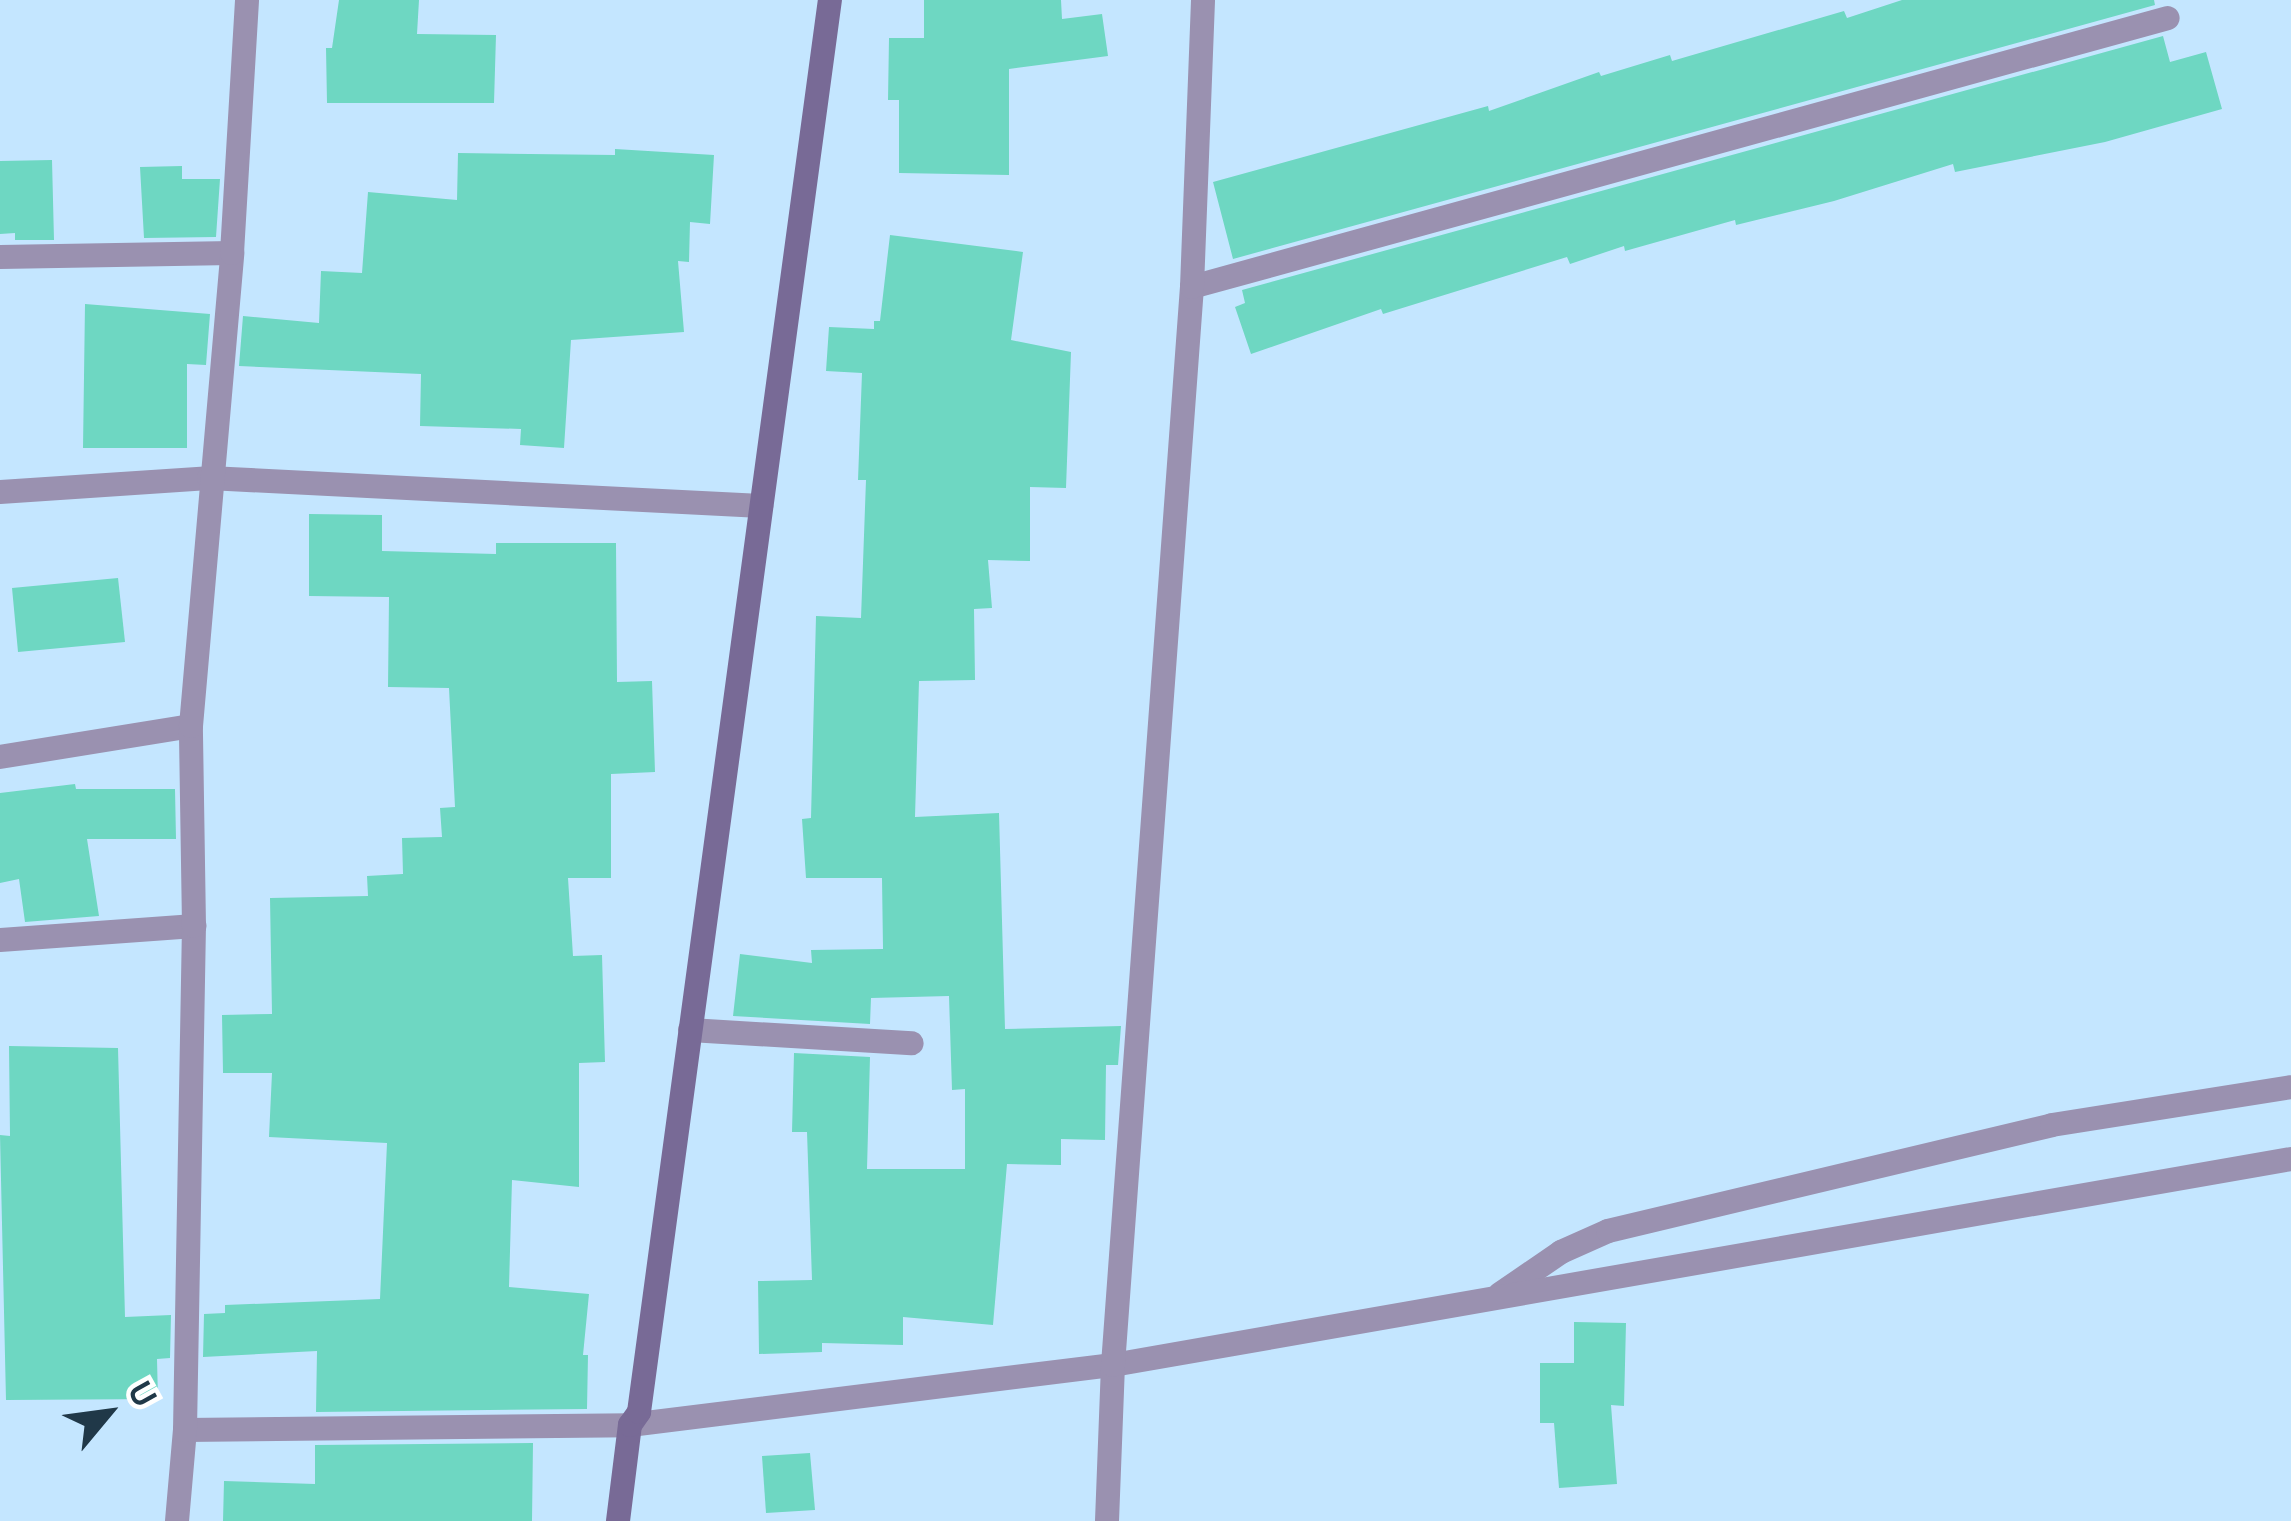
<!DOCTYPE html>
<html>
<head>
<meta charset="utf-8">
<style>
	body { margin:0 }
	#map { position:relative; width:2291px; height:1521px; overflow:hidden; background:#c4e6ff; font-family:Overpass,sans-serif }
	div>[style] { position:absolute }
	.building>* { inset:0; background:#6ed7c2 }
	.lane>* { height:24px; margin:-12px; padding:0 12px; transform-origin:12px; border-radius:12px; background:#9a91b0 }
	.street>* { height:24px; margin:-12px; padding:0 12px; transform-origin:12px; border-radius:12px; background:#9a91b0 }
	.secondary>* { height:24px; margin:-12px; padding:0 12px; transform-origin:12px; border-radius:12px; background:#786a96 }
	span { translate:-50% -50%; white-space:nowrap; text-align:center; line-height:1.15; -webkit-text-stroke:12px #fff; paint-order:stroke }
	.north { position:absolute; left:48px; top:1353px; width:120px; height:120px; -webkit-text-stroke:9px #fff; paint-order:stroke; rotate:61deg; font-size:33px; font-weight:700; line-height:48px; text-align:center; color:#203848 }
	.north::after { content:''; display:block; margin:auto; width:42px; height:54px; background:#203848; clip-path:polygon(50% 0,100% 100%,50% 72%,0 100%) }
</style>
</head>
<body>
<div id="map">
	<div class="building">
		<div style="clip-path:polygon(339px 0,419px 0,417px 34px,496px 35px,494px 103px,327px 103px,326px 48px,332px 48px)"></div>
		<div style="clip-path:polygon(924px 0,1061px 0,1062px 19px,1102px 14px,1108px 56px,1009px 69px,1009px 175px,899px 173px,899px 100px,888px 100px,889px 38px,924px 38px)"></div>
		<div style="clip-path:polygon(1902px 0,2154px 0,2155px 5px,1233px 259px,1213px 182px,1488px 106px,1489px 111px,1599px 72px,1601px 76px,1670px 55px,1672px 61px,1844px 11px,1847px 18px)"></div>
		<div style="clip-path:polygon(2163px 36px,2170px 62px,2206px 52px,2222px 109px,2105px 142px,1955px 172px,1953px 164px,1834px 201px,1736px 225px,1735px 220px,1625px 251px,1624px 246px,1570px 264px,1567px 257px,1383px 314px,1381px 309px,1251px 354px,1235px 307px,1245px 303px,1242px 290px)"></div>
		<div style="clip-path:polygon(615px 149px,714px 155px,710px 224px,690px 222px,689px 262px,678px 261px,684px 332px,571px 340px,564px 448px,520px 445px,521px 429px,420px 426px,421px 374px,239px 366px,243px 316px,319px 323px,321px 271px,362px 273px,368px 192px,457px 200px,458px 153px,615px 155px)"></div>
		<div style="clip-path:polygon(52px 160px,54px 240px,15px 240px,15px 233px,0 234px,0 161px)"></div>
		<div style="clip-path:polygon(182px 166px,182px 179px,220px 179px,216px 237px,144px 238px,140px 167px)"></div>
		<div style="clip-path:polygon(890px 235px,1023px 252px,1011px 340px,1071px 352px,1066px 488px,1030px 487px,1030px 561px,988px 560px,992px 608px,974px 609px,975px 680px,919px 681px,915px 817px,999px 813px,1005px 1029px,1121px 1026px,1118px 1065px,1106px 1065px,1105px 1140px,1061px 1139px,1061px 1165px,1007px 1164px,993px 1325px,903px 1317px,903px 1345px,822px 1343px,822px 1352px,759px 1354px,758px 1281px,812px 1280px,807px 1132px,792px 1132px,794px 1053px,870px 1057px,867px 1169px,965px 1169px,965px 1089px,952px 1090px,949px 996px,871px 998px,870px 1024px,733px 1016px,740px 954px,812px 963px,811px 950px,883px 949px,882px 878px,806px 878px,802px 819px,811px 818px,816px 616px,861px 618px,866px 480px,858px 480px,862px 373px,826px 371px,829px 327px,874px 329px,874px 321px,880px 321px)"></div>
		<div style="clip-path:polygon(85px 304px,210px 314px,206px 365px,187px 364px,187px 448px,83px 448px)"></div>
		<div style="clip-path:polygon(309px 514px,382px 515px,382px 551px,496px 554px,496px 543px,616px 543px,617px 682px,652px 681px,655px 772px,611px 774px,611px 878px,568px 878px,573px 956px,602px 955px,605px 1062px,579px 1063px,579px 1187px,512px 1180px,509px 1287px,589px 1294px,583px 1355px,588px 1355px,587px 1409px,316px 1412px,317px 1351px,203px 1357px,204px 1314px,225px 1313px,225px 1305px,380px 1299px,387px 1143px,269px 1137px,272px 1073px,223px 1073px,222px 1015px,272px 1014px,270px 898px,368px 896px,367px 876px,403px 874px,402px 838px,442px 837px,440px 808px,455px 807px,449px 688px,388px 687px,389px 597px,309px 596px)"></div>
		<div style="clip-path:polygon(118px 578px,125px 642px,18px 652px,12px 588px)"></div>
		<div style="clip-path:polygon(75px 784px,76px 789px,175px 789px,176px 839px,87px 839px,99px 916px,25px 922px,19px 879px,0 883px,0 793px)"></div>
		<div style="clip-path:polygon(9px 1046px,118px 1048px,125px 1317px,171px 1315px,170px 1358px,157px 1359px,158px 1399px,6px 1400px,0 1135px,10px 1136px)"></div>
		<div style="clip-path:polygon(1574px 1322px,1626px 1323px,1624px 1406px,1611px 1405px,1617px 1484px,1559px 1488px,1554px 1423px,1540px 1423px,1540px 1363px,1574px 1363px)"></div>
		<div style="clip-path:polygon(533px 1443px,532px 1521px,223px 1521px,224px 1481px,315px 1484px,315px 1445px)"></div>
		<div style="clip-path:polygon(810px 1453px,815px 1510px,766px 1513px,762px 1456px)"></div>
	</div>
	<div class="lane">
		<div style="left:690px;top:1030px;width:222px;rotate:3.4deg"></div>
	</div>
	<div class="street">
		<div style="left:0;top:257px;width:232px;rotate:-1deg"></div>
		<div style="left:1192px;top:287px;width:1012px;rotate:-15.41deg"></div>
		<div style="left:0;top:492px;width:209px;rotate:-3.8deg"></div>
		<div style="left:209px;top:478px;width:553px;rotate:2.9deg"></div>
		<div style="left:0;top:757px;width:193px;rotate:-9.2deg"></div>
		<div style="left:0;top:940px;width:195px;rotate:-4.1deg"></div>
		<div style="left:1500px;top:1294px;width:74px;rotate:-34.5deg"></div>
		<div style="left:1561px;top:1252px;width:51px;rotate:-24.1deg"></div>
		<div style="left:1608px;top:1231px;width:456px;rotate:-13.4deg"></div>
		<div style="left:2052px;top:1125px;width:242px;rotate:-9deg"></div>
		<div style="left:185px;top:1430px;width:445px;rotate:-0.6deg"></div>
		<div style="left:630px;top:1425px;width:487px;rotate:-7.1deg"></div>
		<div style="left:1113px;top:1365px;width:1196px;rotate:-9.92deg"></div>
		<div style="left:177px;top:1521px;width:91px;rotate:-85deg"></div>
		<div style="left:185px;top:1430px;width:504px;rotate:-88.98deg"></div>
		<div style="left:194px;top:926px;width:200px;rotate:-90.9deg"></div>
		<div style="left:191px;top:726px;width:475px;rotate:-85deg"></div>
		<div style="left:232px;top:253px;width:253px;rotate:-86.6deg"></div>
		<div style="left:1107px;top:1521px;width:156px;rotate:-87.8deg"></div>
		<div style="left:1113px;top:1365px;width:1081px;rotate:-85.81deg"></div>
		<div style="left:1192px;top:287px;width:287px;rotate:-87.8deg"></div>
	</div>
	<div class="secondary">
		<div style="left:618px;top:1521px;width:97px;rotate:-82.9deg"></div>
		<div style="left:630px;top:1425px;width:16px;rotate:-55deg"></div>
		<div style="left:639px;top:1412px;width:1425px;rotate:-82.3deg"></div>
	</div>
	<div class="north">U</div>
</div>
</body>
</html>
